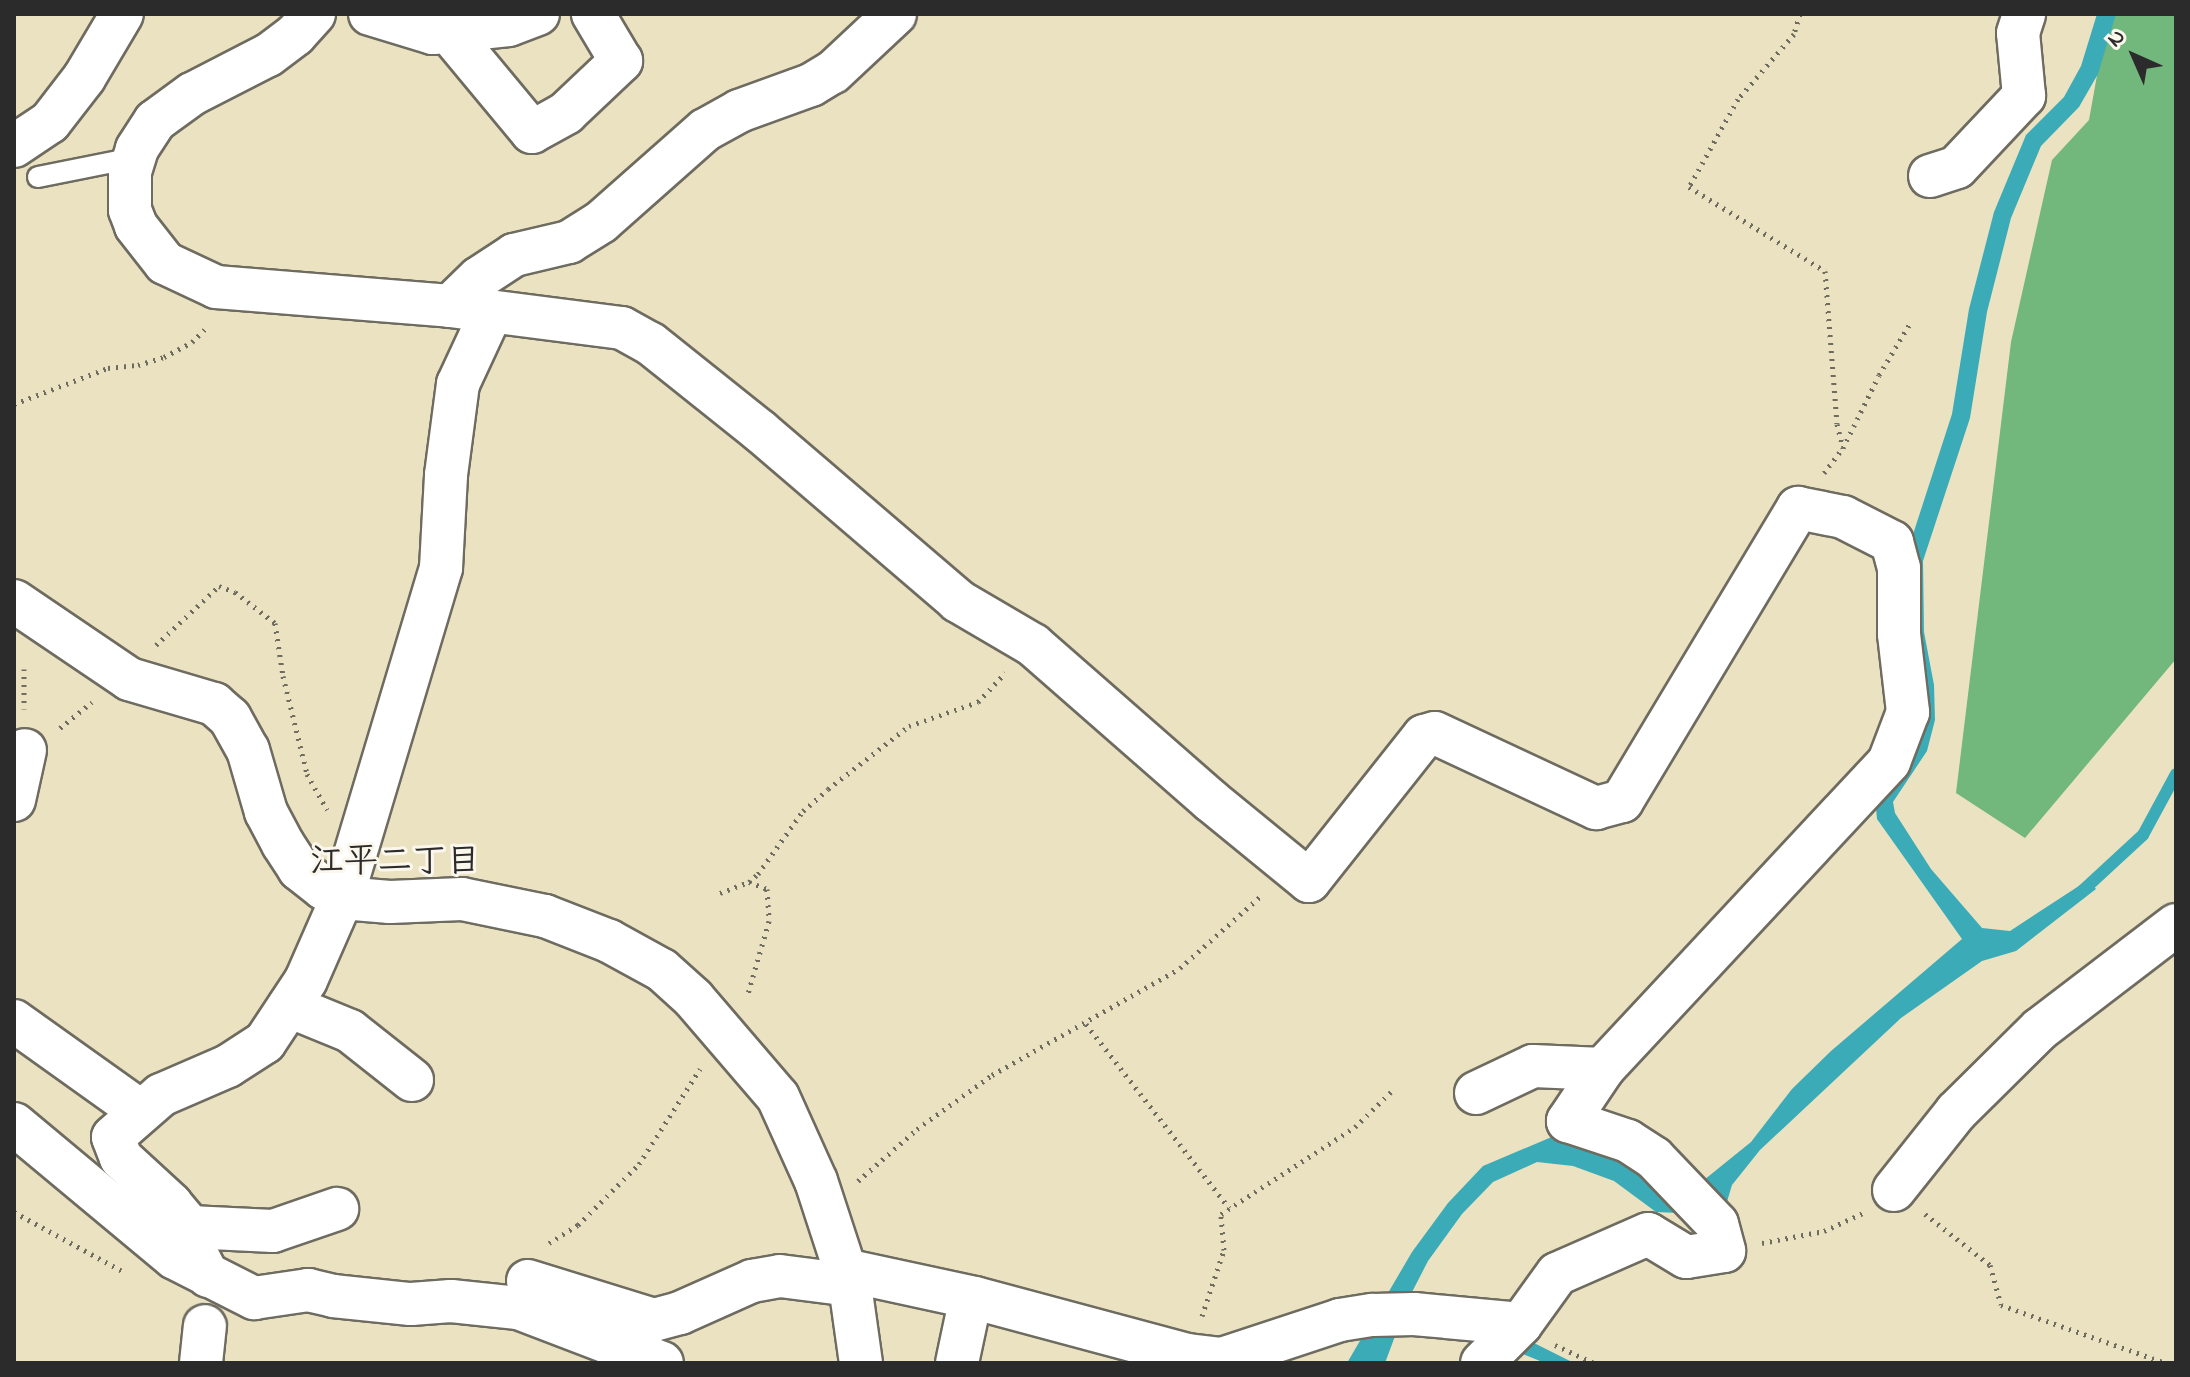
<!DOCTYPE html>
<html>
<head>
<meta charset="utf-8">
<style>
	body { margin:0 }
	#map { position:relative; width:2190px; height:1377px; overflow:hidden; background:#ebe2c2; font-family:"Indie Flower","Klee One",sans-serif }
	div>[style] { position:absolute }
	.forest>* { inset:0; background:#72b77c }
	.water>* { inset:0; background:#3bacb7 }
	.stream>* { height:12px; margin:-6px; padding:0 6px; transform-origin:6px; border-radius:6px; background:#3bacb7 }
	.path>* { height:5px; margin-top:-2.5px; transform-origin:0; background:repeating-linear-gradient(90deg,#6e6b60 0 2px,transparent 0 8px) }
	.roads { filter:drop-shadow(2px 0 #6e6b60) drop-shadow(-2px 0 #6e6b60) drop-shadow(0 2px #6e6b60) drop-shadow(0 -2px #6e6b60) }
	.service>* { height:20px; margin:-10px; padding:0 10px; transform-origin:10px; border-radius:10px; background:#fff }
	.minor>* { height:42px; margin:-21px; padding:0 21px; transform-origin:21px; border-radius:21px; background:#fff }
	span { translate:-50% -50%; white-space:nowrap; text-align:center; line-height:1.15; -webkit-text-stroke:6px #fbf7ec; paint-order:stroke }
	.neighbourhood-label { font-size:34px; color:#2b2b2b; font-weight:700 }
	.frame { position:absolute; inset:0; border:16px solid #2b2b2b; pointer-events:none }
	.north { position:absolute; left:2094px; top:16px; width:80px; height:80px; -webkit-text-stroke:6px #fbf7ec; paint-order:stroke; rotate:315deg; font-size:22px; font-weight:700; line-height:32px; text-align:center; color:#2b2b2b }
	.north::after { content:''; display:block; margin:auto; width:28px; height:36px; background:#2b2b2b; clip-path:polygon(50% 0,100% 100%,50% 72%,0 100%) }
</style>
</head>
<body>
<div id="map">
	<div class="forest">
		<div style="clip-path:polygon(2108px 14px,2176px 14px,2176px 659px,2025px 838px,1956px 793px,2011px 342px,2052px 160px,2089px 120px)"></div>
	</div>
	<div class="water">
		<div style="clip-path:polygon(2097px 14px,2116px 14px,2098px 74px,2079px 107px,2041px 146px,2011px 218px,1987px 312px,1970px 418px,1923px 561px,1924px 632px,1934px 685px,1935px 720px,1927px 751px,1893px 802px,1895px 813px,1931px 869px,1982px 928px,2010px 931px,2088px 880px,2096px 889px,2016px 951px,1982px 961px,1901px 1018px,1760px 1150px,1732px 1185px,1723px 1215px,1656px 1212px,1614px 1181px,1573px 1166px,1537px 1162px,1493px 1182px,1462px 1214px,1428px 1261px,1410px 1296px,1385px 1363px,1347px 1363px,1412px 1252px,1448px 1203px,1483px 1166px,1568px 1130px,1699px 1184px,1751px 1142px,1792px 1089px,1831px 1051px,1962px 939px,1877px 819px,1875px 798px,1910px 743px,1905px 559px,1952px 414px,1969px 309px,1994px 212px,2026px 135px,2064px 97px,2081px 66px)"></div>
		<div style="clip-path:polygon(1520px 1336px,1574px 1363px,1545px 1363px,1523px 1354px,1514px 1363px,1492px 1363px)"></div>
	</div>
	<div class="stream">
		<div style="left:2079px;top:894px;width:87px;rotate:-42.7deg"></div>
		<div style="left:2143px;top:835px;width:69px;rotate:-61.6deg"></div>
	</div>
	<div class="path">
		<div style="left:1800px;top:14px;width:21px;rotate:107deg"></div>
		<div style="left:1794px;top:34px;width:86px;rotate:130.7deg"></div>
		<div style="left:1738px;top:99px;width:101px;rotate:119.1deg"></div>
		<div style="left:1689px;top:187px;width:160px;rotate:31.7deg"></div>
		<div style="left:1825px;top:271px;width:153px;rotate:85.5deg"></div>
		<div style="left:1837px;top:424px;width:25px;rotate:76deg"></div>
		<div style="left:14px;top:404px;width:101px;rotate:-21deg"></div>
		<div style="left:108px;top:368px;width:30px;rotate:-6deg"></div>
		<div style="left:138px;top:365px;width:27px;rotate:-17deg"></div>
		<div style="left:164px;top:357px;width:32px;rotate:-28deg"></div>
		<div style="left:192px;top:342px;width:21px;rotate:-45deg"></div>
		<div style="left:1824px;top:473px;width:31px;rotate:-53deg"></div>
		<div style="left:1843px;top:448px;width:81px;rotate:-63.7deg"></div>
		<div style="left:1879px;top:375px;width:62px;rotate:-58.9deg"></div>
		<div style="left:156px;top:645px;width:86px;rotate:-43.1deg"></div>
		<div style="left:219px;top:586px;width:17px;rotate:21deg"></div>
		<div style="left:235px;top:592px;width:51px;rotate:37.8deg"></div>
		<div style="left:275px;top:623px;width:54px;rotate:81.4deg"></div>
		<div style="left:283px;top:676px;width:101px;rotate:76.2deg"></div>
		<div style="left:307px;top:774px;width:41px;rotate:60.9deg"></div>
		<div style="left:24px;top:669px;width:40px;rotate:90deg"></div>
		<div style="left:60px;top:728px;width:41px;rotate:-39.1deg"></div>
		<div style="left:749px;top:882px;width:12px;rotate:-42deg"></div>
		<div style="left:758px;top:874px;width:77px;rotate:-54.5deg"></div>
		<div style="left:803px;top:811px;width:33px;rotate:-41deg"></div>
		<div style="left:828px;top:789px;width:103px;rotate:-37.9deg"></div>
		<div style="left:909px;top:726px;width:73px;rotate:-19.2deg"></div>
		<div style="left:978px;top:702px;width:40px;rotate:-47deg"></div>
		<div style="left:720px;top:893px;width:31px;rotate:-21deg"></div>
		<div style="left:749px;top:882px;width:19px;rotate:21deg"></div>
		<div style="left:767px;top:889px;width:32px;rotate:86deg"></div>
		<div style="left:769px;top:921px;width:79px;rotate:106.1deg"></div>
		<div style="left:1086px;top:1024px;width:233px;rotate:52.1deg"></div>
		<div style="left:858px;top:1181px;width:79px;rotate:-41.4deg"></div>
		<div style="left:917px;top:1129px;width:92px;rotate:-35.8deg"></div>
		<div style="left:992px;top:1075px;width:216px;rotate:-29.6deg"></div>
		<div style="left:1180px;top:968px;width:110px;rotate:-41.7deg"></div>
		<div style="left:14px;top:1212px;width:123px;rotate:28.6deg"></div>
		<div style="left:1925px;top:1214px;width:83px;rotate:38.1deg"></div>
		<div style="left:1990px;top:1265px;width:41px;rotate:74.6deg"></div>
		<div style="left:2001px;top:1305px;width:175px;rotate:19.4deg"></div>
		<div style="left:549px;top:1243px;width:34px;rotate:-32deg"></div>
		<div style="left:578px;top:1225px;width:86px;rotate:-45deg"></div>
		<div style="left:639px;top:1164px;width:113px;rotate:-57.3deg"></div>
		<div style="left:1762px;top:1243px;width:63px;rotate:-11deg"></div>
		<div style="left:1824px;top:1231px;width:43px;rotate:-24.8deg"></div>
		<div style="left:1202px;top:1316px;width:70px;rotate:-71.6deg"></div>
		<div style="left:1224px;top:1250px;width:36px;rotate:-95deg"></div>
		<div style="left:1221px;top:1214px;width:160px;rotate:-33deg"></div>
		<div style="left:1355px;top:1127px;width:54px;rotate:-44.3deg"></div>
		<div style="left:1555px;top:1345px;width:43px;rotate:24.8deg"></div>
	</div>
	<div class="roads">
		<div class="service">
			<div style="left:38px;top:177px;width:97px;rotate:-11.3deg"></div>
		</div>
		<div class="minor">
			<div style="left:314px;top:14px;width:28px;rotate:132deg"></div>
			<div style="left:295px;top:35px;width:34px;rotate:143deg"></div>
			<div style="left:268px;top:55px;width:85px;rotate:152.8deg"></div>
			<div style="left:192px;top:94px;width:46px;rotate:143.9deg"></div>
			<div style="left:155px;top:121px;width:33px;rotate:123deg"></div>
			<div style="left:137px;top:149px;width:24px;rotate:107deg"></div>
			<div style="left:130px;top:172px;width:38px;rotate:90deg"></div>
			<div style="left:130px;top:210px;width:17px;rotate:69deg"></div>
			<div style="left:136px;top:226px;width:47px;rotate:51.9deg"></div>
			<div style="left:165px;top:263px;width:56px;rotate:25.2deg"></div>
			<div style="left:216px;top:287px;width:235px;rotate:4.6deg"></div>
			<div style="left:450px;top:306px;width:173px;rotate:7.3deg"></div>
			<div style="left:622px;top:328px;width:33px;rotate:29deg"></div>
			<div style="left:651px;top:344px;width:139px;rotate:38.6deg"></div>
			<div style="left:760px;top:431px;width:261px;rotate:40.6deg"></div>
			<div style="left:958px;top:601px;width:87px;rotate:30.4deg"></div>
			<div style="left:1033px;top:645px;width:235px;rotate:41.2deg"></div>
			<div style="left:1210px;top:800px;width:128px;rotate:39.3deg"></div>
			<div style="left:1309px;top:881px;width:185px;rotate:-51.6deg"></div>
			<div style="left:1424px;top:736px;width:11px;rotate:-15deg"></div>
			<div style="left:1435px;top:733px;width:178px;rotate:25deg"></div>
			<div style="left:1596px;top:808px;width:27px;rotate:-15deg"></div>
			<div style="left:1622px;top:801px;width:342px;rotate:-59deg"></div>
			<div style="left:1798px;top:508px;width:46px;rotate:11.3deg"></div>
			<div style="left:1843px;top:517px;width:55px;rotate:27deg"></div>
			<div style="left:1892px;top:542px;width:27px;rotate:75deg"></div>
			<div style="left:1899px;top:568px;width:66px;rotate:90deg"></div>
			<div style="left:1899px;top:634px;width:79px;rotate:83.4deg"></div>
			<div style="left:1908px;top:712px;width:53px;rotate:110.8deg"></div>
			<div style="left:1889px;top:762px;width:420px;rotate:133deg"></div>
			<div style="left:1603px;top:1069px;width:63px;rotate:123.9deg"></div>
			<div style="left:1568px;top:1121px;width:63px;rotate:18.4deg"></div>
			<div style="left:1628px;top:1141px;width:31px;rotate:33deg"></div>
			<div style="left:1654px;top:1158px;width:91px;rotate:46.3deg"></div>
			<div style="left:1717px;top:1224px;width:28px;rotate:75deg"></div>
			<div style="left:1724px;top:1251px;width:38px;rotate:171deg"></div>
			<div style="left:1686px;top:1257px;width:44px;rotate:-148.8deg"></div>
			<div style="left:1648px;top:1234px;width:99px;rotate:156.3deg"></div>
			<div style="left:1557px;top:1274px;width:62px;rotate:125.8deg"></div>
			<div style="left:1521px;top:1324px;width:55px;rotate:135deg"></div>
			<div style="left:370px;top:14px;width:66px;rotate:16.8deg"></div>
			<div style="left:433px;top:33px;width:76px;rotate:-6deg"></div>
			<div style="left:509px;top:25px;width:31px;rotate:-21deg"></div>
			<div style="left:449px;top:32px;width:130px;rotate:50.3deg"></div>
			<div style="left:532px;top:132px;width:39px;rotate:-29deg"></div>
			<div style="left:566px;top:113px;width:76px;rotate:-43.4deg"></div>
			<div style="left:621px;top:61px;width:55px;rotate:-120.8deg"></div>
			<div style="left:14px;top:146px;width:43px;rotate:-33.7deg"></div>
			<div style="left:50px;top:122px;width:56px;rotate:-52.3deg"></div>
			<div style="left:84px;top:78px;width:74px;rotate:-59.3deg"></div>
			<div style="left:1930px;top:176px;width:28px;rotate:-18deg"></div>
			<div style="left:1957px;top:167px;width:98px;rotate:-46.7deg"></div>
			<div style="left:2024px;top:96px;width:63px;rotate:-95.4deg"></div>
			<div style="left:2018px;top:33px;width:20px;rotate:-72deg"></div>
			<div style="left:450px;top:306px;width:40px;rotate:-44deg"></div>
			<div style="left:479px;top:278px;width:42px;rotate:-33.3deg"></div>
			<div style="left:514px;top:255px;width:57px;rotate:-13.3deg"></div>
			<div style="left:569px;top:242px;width:38px;rotate:-32deg"></div>
			<div style="left:601px;top:222px;width:139px;rotate:-41.5deg"></div>
			<div style="left:705px;top:130px;width:39px;rotate:-29deg"></div>
			<div style="left:739px;top:111px;width:77px;rotate:-19.9deg"></div>
			<div style="left:811px;top:85px;width:26px;rotate:-31deg"></div>
			<div style="left:833px;top:72px;width:85px;rotate:-43.1deg"></div>
			<div style="left:14px;top:601px;width:139px;rotate:34.1deg"></div>
			<div style="left:129px;top:679px;width:89px;rotate:16.4deg"></div>
			<div style="left:214px;top:704px;width:21px;rotate:41deg"></div>
			<div style="left:230px;top:718px;width:37px;rotate:61deg"></div>
			<div style="left:248px;top:750px;width:65px;rotate:73.8deg"></div>
			<div style="left:266px;top:812px;width:36px;rotate:62deg"></div>
			<div style="left:283px;top:844px;width:30px;rotate:57deg"></div>
			<div style="left:299px;top:869px;width:31px;rotate:38deg"></div>
			<div style="left:323px;top:888px;width:21px;rotate:28deg"></div>
			<div style="left:342px;top:898px;width:48px;rotate:4.8deg"></div>
			<div style="left:390px;top:902px;width:72px;rotate:-2.4deg"></div>
			<div style="left:462px;top:899px;width:85px;rotate:11.6deg"></div>
			<div style="left:545px;top:916px;width:69px;rotate:21.3deg"></div>
			<div style="left:609px;top:941px;width:60px;rotate:28.7deg"></div>
			<div style="left:662px;top:970px;width:42px;rotate:42.1deg"></div>
			<div style="left:693px;top:998px;width:130px;rotate:49.4deg"></div>
			<div style="left:778px;top:1097px;width:92px;rotate:65.7deg"></div>
			<div style="left:816px;top:1181px;width:109px;rotate:71.9deg"></div>
			<div style="left:850px;top:1285px;width:79px;rotate:82deg"></div>
			<div style="left:14px;top:800px;width:51px;rotate:-77.6deg"></div>
			<div style="left:289px;top:1006px;width:66px;rotate:22.3deg"></div>
			<div style="left:350px;top:1031px;width:79px;rotate:38.3deg"></div>
			<div style="left:14px;top:1021px;width:153px;rotate:35.5deg"></div>
			<div style="left:1476px;top:1093px;width:63px;rotate:-25.3deg"></div>
			<div style="left:1533px;top:1066px;width:70px;rotate:2.5deg"></div>
			<div style="left:14px;top:1124px;width:209px;rotate:39.8deg"></div>
			<div style="left:175px;top:1258px;width:89px;rotate:26.9deg"></div>
			<div style="left:254px;top:1298px;width:55px;rotate:-8.4deg"></div>
			<div style="left:308px;top:1290px;width:26px;rotate:13deg"></div>
			<div style="left:333px;top:1296px;width:78px;rotate:5.9deg"></div>
			<div style="left:411px;top:1304px;width:40px;rotate:-4.3deg"></div>
			<div style="left:451px;top:1301px;width:67px;rotate:6deg"></div>
			<div style="left:518px;top:1308px;width:154px;rotate:20.9deg"></div>
			<div style="left:1894px;top:1190px;width:100px;rotate:-51.5deg"></div>
			<div style="left:1956px;top:1112px;width:118px;rotate:-44.7deg"></div>
			<div style="left:2040px;top:1029px;width:171px;rotate:-37.4deg"></div>
			<div style="left:190px;top:1227px;width:83px;rotate:2.8deg"></div>
			<div style="left:273px;top:1231px;width:68px;rotate:-19deg"></div>
			<div style="left:845px;top:1270px;width:133px;rotate:12.2deg"></div>
			<div style="left:975px;top:1298px;width:220px;rotate:15deg"></div>
			<div style="left:1188px;top:1355px;width:34px;rotate:7deg"></div>
			<div style="left:1222px;top:1359px;width:124px;rotate:-18.3deg"></div>
			<div style="left:1340px;top:1320px;width:33px;rotate:-9deg"></div>
			<div style="left:1373px;top:1315px;width:41px;rotate:-1.4deg"></div>
			<div style="left:1414px;top:1314px;width:107px;rotate:5.3deg"></div>
			<div style="left:208px;top:1276px;width:42px;rotate:-117.2deg"></div>
			<div style="left:189px;top:1239px;width:12px;rotate:-85deg"></div>
			<div style="left:190px;top:1227px;width:30px;rotate:-130deg"></div>
			<div style="left:171px;top:1204px;width:68px;rotate:-137.4deg"></div>
			<div style="left:121px;top:1158px;width:22px;rotate:-111deg"></div>
			<div style="left:113px;top:1137px;width:64px;rotate:-41.2deg"></div>
			<div style="left:161px;top:1095px;width:73px;rotate:-23.4deg"></div>
			<div style="left:228px;top:1066px;width:44px;rotate:-33deg"></div>
			<div style="left:265px;top:1042px;width:74px;rotate:-56.5deg"></div>
			<div style="left:306px;top:980px;width:90px;rotate:-66.3deg"></div>
			<div style="left:342px;top:898px;width:345px;rotate:-73.3deg"></div>
			<div style="left:441px;top:568px;width:93px;rotate:-86.9deg"></div>
			<div style="left:446px;top:475px;width:92px;rotate:-82.5deg"></div>
			<div style="left:458px;top:384px;width:78px;rotate:-65.1deg"></div>
			<div style="left:528px;top:1281px;width:132px;rotate:17.2deg"></div>
			<div style="left:654px;top:1320px;width:27px;rotate:-15deg"></div>
			<div style="left:680px;top:1313px;width:79px;rotate:-24deg"></div>
			<div style="left:752px;top:1281px;width:28px;rotate:-10deg"></div>
			<div style="left:780px;top:1276px;width:71px;rotate:7.3deg"></div>
			<div style="left:201px;top:1363px;width:37px;rotate:-84deg"></div>
			<div style="left:957px;top:1363px;width:67px;rotate:-78deg"></div>
		</div>
	</div>
	<div class="neighbourhood-label">
		<span style="left:395px;top:864px">江平二丁目</span>
	</div>
	<div class="frame"></div>
	<div class="north">N</div>
</div>
</body>
</html>
